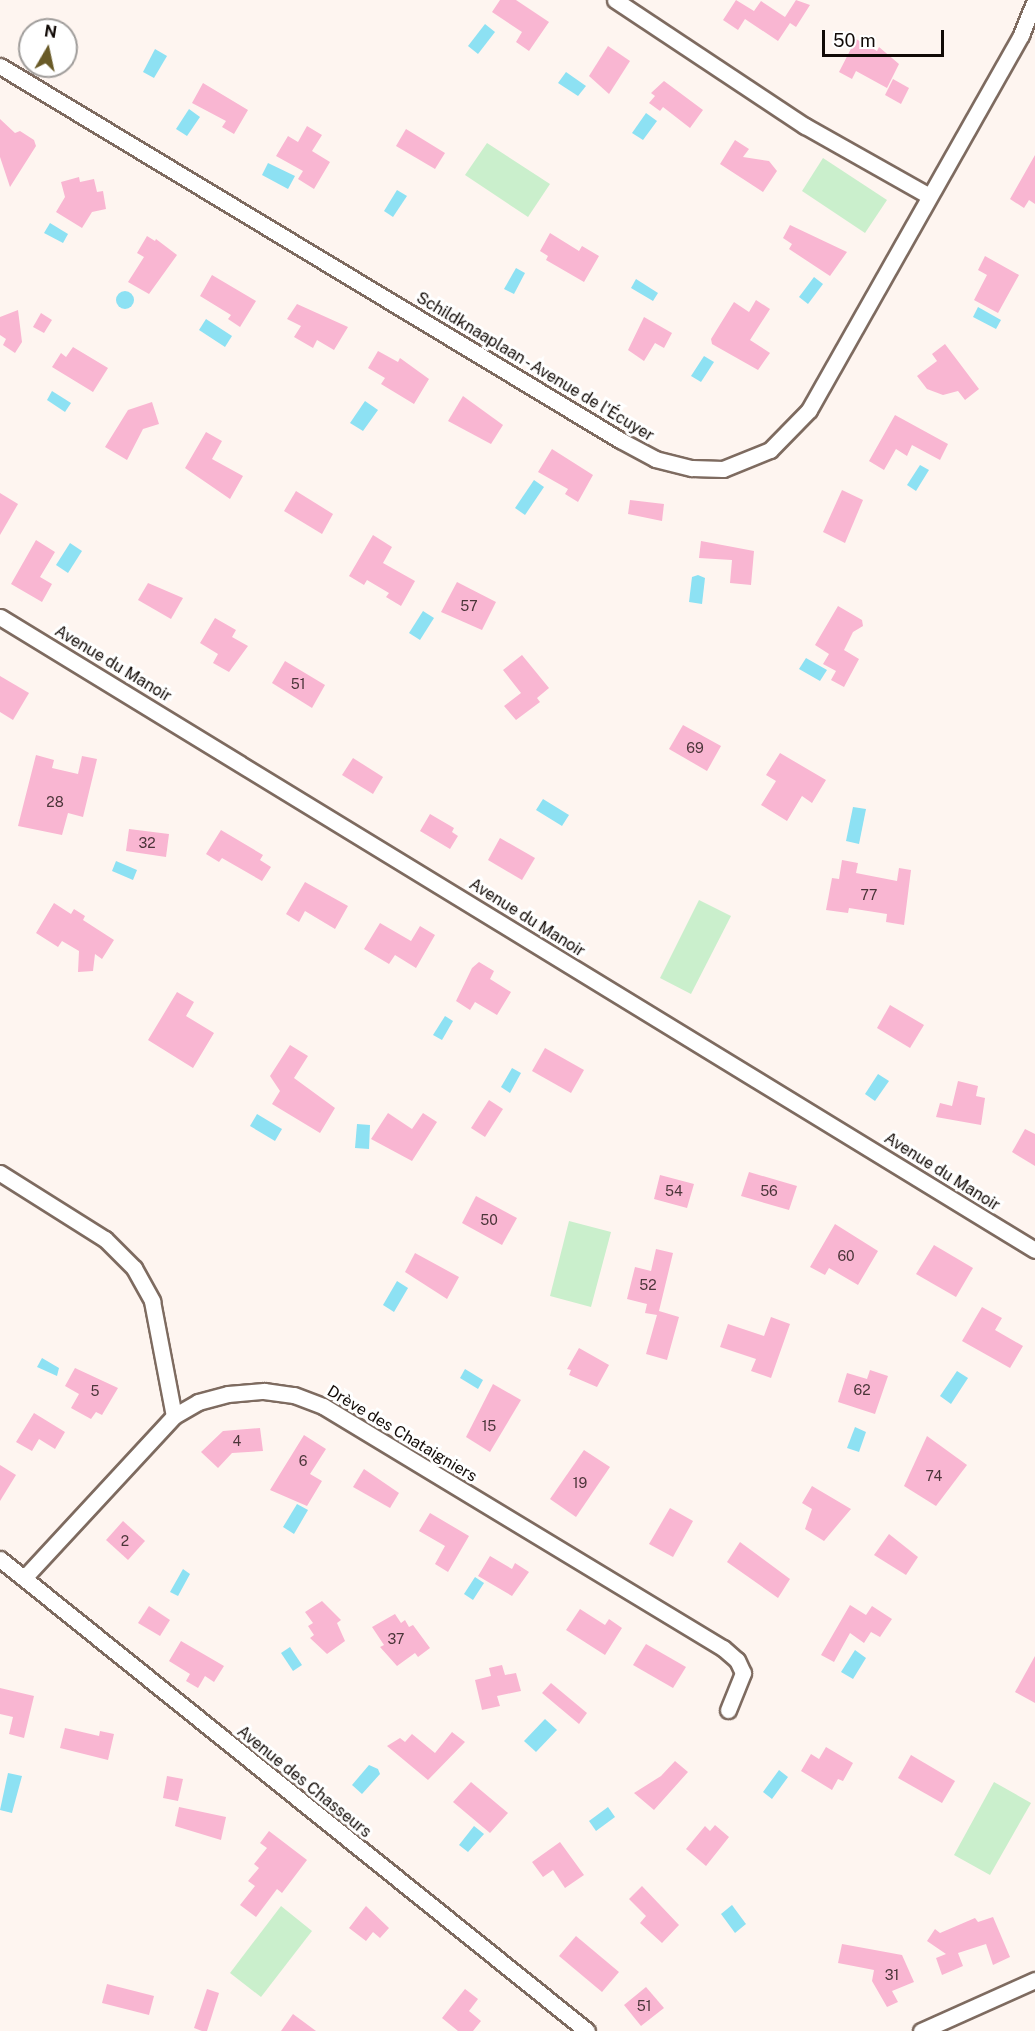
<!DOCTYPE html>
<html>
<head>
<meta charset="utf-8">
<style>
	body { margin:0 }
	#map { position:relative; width:1035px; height:2031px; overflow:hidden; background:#fef5f0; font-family:"Public Sans",sans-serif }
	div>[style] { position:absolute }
	.green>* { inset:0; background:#caefcc }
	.water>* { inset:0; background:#8de1f3 }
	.round { border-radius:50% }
	.building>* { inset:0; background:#f9b6d2 }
	.roads { filter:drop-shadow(2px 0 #7e6b60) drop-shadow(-2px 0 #7e6b60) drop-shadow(0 2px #7e6b60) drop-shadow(0 -2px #7e6b60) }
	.street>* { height:15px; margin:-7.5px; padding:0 7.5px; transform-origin:7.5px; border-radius:7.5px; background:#fff }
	span { translate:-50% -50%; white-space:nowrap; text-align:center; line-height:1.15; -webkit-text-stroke:6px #fff; paint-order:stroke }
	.number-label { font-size:14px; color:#4b3539 }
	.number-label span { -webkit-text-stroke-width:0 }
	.street-label { font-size:16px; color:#110a06 }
	.north { position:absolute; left:18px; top:18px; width:60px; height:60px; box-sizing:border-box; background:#fff; border:2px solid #a09d9b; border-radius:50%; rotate:9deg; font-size:16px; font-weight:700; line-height:24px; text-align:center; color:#110a06 }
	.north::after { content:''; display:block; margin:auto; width:21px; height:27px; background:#695a27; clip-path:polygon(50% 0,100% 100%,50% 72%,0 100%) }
	.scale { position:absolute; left:822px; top:30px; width:122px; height:27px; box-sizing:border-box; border:3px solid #110a06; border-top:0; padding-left:8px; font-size:18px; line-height:21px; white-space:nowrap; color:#110a06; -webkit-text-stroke:4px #fff; paint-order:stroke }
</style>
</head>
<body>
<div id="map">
	<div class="green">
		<div style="clip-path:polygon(487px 143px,550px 184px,528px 217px,465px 175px)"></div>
		<div style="clip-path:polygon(823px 158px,887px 200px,865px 233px,802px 191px)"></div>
		<div style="clip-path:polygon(699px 900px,731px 916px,691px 994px,660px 978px)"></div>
		<div style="clip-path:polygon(569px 1221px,611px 1232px,591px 1307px,550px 1296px)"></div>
		<div style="clip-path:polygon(994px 1782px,1031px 1803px,990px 1875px,954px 1855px)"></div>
		<div style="clip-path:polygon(281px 1906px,312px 1931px,261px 1997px,230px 1973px)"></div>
	</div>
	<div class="water">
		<div style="clip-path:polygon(485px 24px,495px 32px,478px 54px,468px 46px)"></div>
		<div style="clip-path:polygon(155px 49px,167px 56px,154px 78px,143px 72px)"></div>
		<div style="clip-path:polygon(566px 72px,586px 86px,578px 96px,558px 83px)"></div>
		<div style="clip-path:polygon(189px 109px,200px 117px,187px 136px,176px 129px)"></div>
		<div style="clip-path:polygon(646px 113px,657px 121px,643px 140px,632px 133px)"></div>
		<div style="clip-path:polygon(268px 163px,295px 176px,288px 189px,262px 175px)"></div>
		<div style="clip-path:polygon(397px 190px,407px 196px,393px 217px,384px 211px)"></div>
		<div style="clip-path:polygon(50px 223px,68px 234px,63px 243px,44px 233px)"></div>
		<div style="clip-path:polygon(516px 268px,525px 273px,514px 294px,504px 289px)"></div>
		<div style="clip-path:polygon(814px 277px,823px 284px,808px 304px,799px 297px)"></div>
		<div style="clip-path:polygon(636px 279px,658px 293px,653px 301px,631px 288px)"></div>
		<div class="round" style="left:116px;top:291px;width:18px;height:18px"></div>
		<div style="clip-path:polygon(978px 307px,1001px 320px,996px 329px,973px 317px)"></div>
		<div style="clip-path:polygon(206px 319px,232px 336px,225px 347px,199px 330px)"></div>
		<div style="clip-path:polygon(704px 356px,714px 362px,701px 382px,691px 376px)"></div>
		<div style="clip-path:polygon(52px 391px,71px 403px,65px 412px,47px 400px)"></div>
		<div style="clip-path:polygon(365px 401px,378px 410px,363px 431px,350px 423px)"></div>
		<div style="clip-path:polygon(920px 465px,929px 470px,916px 491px,907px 485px)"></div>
		<div style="clip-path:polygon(534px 480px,544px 487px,525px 515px,515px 508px)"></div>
		<div style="clip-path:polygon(70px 543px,82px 551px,68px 573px,56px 565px)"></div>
		<div style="clip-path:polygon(698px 575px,705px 578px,702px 604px,689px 602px,692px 577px)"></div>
		<div style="clip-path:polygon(423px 611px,434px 618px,420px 640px,409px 633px)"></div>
		<div style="clip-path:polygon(806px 658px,827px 670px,820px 681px,799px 669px)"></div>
		<div style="clip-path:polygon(543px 799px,569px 815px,562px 826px,536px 810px)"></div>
		<div style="clip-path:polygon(853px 807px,866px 809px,859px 844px,846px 841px)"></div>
		<div style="clip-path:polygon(116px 861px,137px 870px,133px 880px,112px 871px)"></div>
		<div style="clip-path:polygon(445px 1016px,453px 1021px,442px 1040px,433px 1035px)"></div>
		<div style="clip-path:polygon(512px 1068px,521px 1073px,510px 1093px,501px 1087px)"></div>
		<div style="clip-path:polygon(878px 1074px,889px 1081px,875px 1101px,865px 1094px)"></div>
		<div style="clip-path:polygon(257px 1114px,282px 1129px,275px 1141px,250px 1126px)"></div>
		<div style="clip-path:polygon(357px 1124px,370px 1125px,369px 1149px,355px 1148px)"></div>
		<div style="clip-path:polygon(397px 1281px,408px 1288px,394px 1312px,383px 1305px)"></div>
		<div style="clip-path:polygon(42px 1358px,59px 1368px,57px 1376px,37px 1367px)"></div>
		<div style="clip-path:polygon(465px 1369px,483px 1380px,478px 1389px,460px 1378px)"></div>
		<div style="clip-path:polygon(957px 1371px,968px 1378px,951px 1404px,940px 1396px)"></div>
		<div style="clip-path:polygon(855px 1427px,866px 1432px,859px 1452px,847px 1448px)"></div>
		<div style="clip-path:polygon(297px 1504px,308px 1510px,294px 1534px,283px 1527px)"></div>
		<div style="clip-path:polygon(183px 1569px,190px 1574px,178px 1596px,170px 1592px)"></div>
		<div style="clip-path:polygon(475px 1577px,484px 1583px,473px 1600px,464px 1594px)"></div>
		<div style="clip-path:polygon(290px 1647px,302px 1665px,293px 1671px,281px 1653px)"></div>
		<div style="clip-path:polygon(855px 1650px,866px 1658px,853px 1679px,841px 1672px)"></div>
		<div style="clip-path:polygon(545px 1719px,557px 1730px,536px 1752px,524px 1741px)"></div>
		<div style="clip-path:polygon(369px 1765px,378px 1769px,380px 1774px,362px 1794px,352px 1785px)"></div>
		<div style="clip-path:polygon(779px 1770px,788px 1777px,772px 1799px,763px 1792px)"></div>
		<div style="clip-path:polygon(8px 1773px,22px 1776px,12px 1813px,0 1810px)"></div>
		<div style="clip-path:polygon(608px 1807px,615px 1817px,596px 1831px,589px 1821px)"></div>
		<div style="clip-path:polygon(474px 1826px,484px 1834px,468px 1852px,459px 1845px)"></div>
		<div style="clip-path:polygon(732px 1905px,746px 1924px,735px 1933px,721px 1914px)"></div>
	</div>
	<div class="building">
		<div style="clip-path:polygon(500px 0,516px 0,549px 22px,529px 51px,516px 42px,522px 32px,492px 12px)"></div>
		<div style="clip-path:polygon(736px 0,754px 11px,761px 1px,785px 17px,796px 0,810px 5px,796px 27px,790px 23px,778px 41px,745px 19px,738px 30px,723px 20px)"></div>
		<div style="clip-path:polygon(856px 39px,877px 51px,879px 47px,899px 64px,887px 88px,856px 71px,852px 79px,839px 72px)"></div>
		<div style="clip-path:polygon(608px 46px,630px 61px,609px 94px,589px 76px)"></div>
		<div style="clip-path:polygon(893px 79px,909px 88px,901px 104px,885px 95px)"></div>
		<div style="clip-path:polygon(664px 81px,703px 110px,690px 128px,663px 107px,660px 111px,649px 103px,655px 96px,651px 93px)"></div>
		<div style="clip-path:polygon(203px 83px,248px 110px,234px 134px,222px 127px,226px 121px,192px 103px)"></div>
		<div style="clip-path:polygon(0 119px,15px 133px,20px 131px,34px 140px,36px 146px,10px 187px,0 157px)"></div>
		<div style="clip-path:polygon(307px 126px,322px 135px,312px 151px,330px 162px,314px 189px,298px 179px,303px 171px,276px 156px,288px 136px,298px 142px)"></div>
		<div style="clip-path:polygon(406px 129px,445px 153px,435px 169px,396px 146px)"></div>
		<div style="clip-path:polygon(735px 140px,749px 149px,743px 157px,769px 161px,777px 171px,763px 192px,720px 164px)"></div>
		<div style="clip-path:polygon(1035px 155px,1035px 204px,1029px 200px,1024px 208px,1010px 199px)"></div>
		<div style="clip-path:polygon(79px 177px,80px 182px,94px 179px,97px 192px,103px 191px,106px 209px,92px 212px,82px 228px,56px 212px,65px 197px,61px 182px)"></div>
		<div style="clip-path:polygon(790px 225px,847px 252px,830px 276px,789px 249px,792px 244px,783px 238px)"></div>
		<div style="clip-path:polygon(550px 233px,579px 251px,582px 246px,599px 256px,584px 282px,546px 260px,548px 256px,540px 251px)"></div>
		<div style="clip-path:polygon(147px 236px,155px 241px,156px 239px,177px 255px,149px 294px,128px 282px,144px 257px,137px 253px)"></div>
		<div style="clip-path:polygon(985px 256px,1019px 275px,998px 313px,974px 300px,987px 275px,978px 270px)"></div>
		<div style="clip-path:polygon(212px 275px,256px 301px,240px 327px,228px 319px,231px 315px,200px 296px)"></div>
		<div style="clip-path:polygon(756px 300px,770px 309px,750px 340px,770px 353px,758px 370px,712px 344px,711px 339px,734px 302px,749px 312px)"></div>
		<div style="clip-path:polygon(297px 304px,348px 327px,334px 350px,317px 340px,313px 348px,294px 337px,301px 326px,287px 319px)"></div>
		<div style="clip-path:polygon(18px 310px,22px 342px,15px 353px,3px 345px,6px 339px,0 335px,0 317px)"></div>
		<div style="clip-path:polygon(41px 313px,52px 320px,44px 333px,33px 327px)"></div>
		<div style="clip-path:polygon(644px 317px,672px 333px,664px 348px,655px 343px,644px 361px,628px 350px)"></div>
		<div style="clip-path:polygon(945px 344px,979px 389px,965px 400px,958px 391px,943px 395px,927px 389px,917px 376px,937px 361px,932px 354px)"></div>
		<div style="clip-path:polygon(73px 347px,108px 368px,93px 392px,52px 367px,61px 353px,66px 357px)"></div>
		<div style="clip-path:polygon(378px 351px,398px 362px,400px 358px,429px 379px,414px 404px,381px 384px,385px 378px,368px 368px)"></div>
		<div style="clip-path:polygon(463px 396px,503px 425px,491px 444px,448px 421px)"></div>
		<div style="clip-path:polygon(152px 402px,159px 424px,143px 429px,127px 460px,105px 447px,128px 410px)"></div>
		<div style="clip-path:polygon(895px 415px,948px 444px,940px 460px,912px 445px,907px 456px,896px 449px,884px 470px,869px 461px)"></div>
		<div style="clip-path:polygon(206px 432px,222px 441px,212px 459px,243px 476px,230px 499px,185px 468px)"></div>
		<div style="clip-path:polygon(552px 449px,593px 475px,578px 502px,565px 494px,568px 489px,538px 472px)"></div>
		<div style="clip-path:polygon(842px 490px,863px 500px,845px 543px,823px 532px)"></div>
		<div style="clip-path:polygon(296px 491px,333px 514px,322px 534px,284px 511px)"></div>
		<div style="clip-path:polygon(0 493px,18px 504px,0 535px)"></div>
		<div style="clip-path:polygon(630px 500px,664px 504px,662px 521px,628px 514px)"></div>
		<div style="clip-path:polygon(373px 535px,392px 547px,383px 563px,415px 581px,401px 606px,386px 597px,389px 593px,367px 580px,364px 585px,349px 576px)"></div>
		<div style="clip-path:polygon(36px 540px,55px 552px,40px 577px,52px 584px,42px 602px,11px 584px)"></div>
		<div style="clip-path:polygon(701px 541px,754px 551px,751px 585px,730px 583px,732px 560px,699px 558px)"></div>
		<div style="clip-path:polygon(457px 582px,496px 602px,482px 630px,441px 612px)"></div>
		<div style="clip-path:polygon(148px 583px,183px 598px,171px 619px,138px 600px)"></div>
		<div style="clip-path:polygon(838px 606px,862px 620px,863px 626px,853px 632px,844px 650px,859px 659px,844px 687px,831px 680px,836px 671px,823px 664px,829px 654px,815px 645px)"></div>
		<div style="clip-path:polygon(215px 618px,236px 630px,232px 637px,248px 646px,229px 672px,213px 663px,218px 654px,200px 643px)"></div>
		<div style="clip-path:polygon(522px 655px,549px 688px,537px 698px,540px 702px,516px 720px,504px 706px,521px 693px,503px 670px)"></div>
		<div style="clip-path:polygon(285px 661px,325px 685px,312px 708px,272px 683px)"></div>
		<div style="clip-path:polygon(0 676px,29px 693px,13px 720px,0 712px)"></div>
		<div style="clip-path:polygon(683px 725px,721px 746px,707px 771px,669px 749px)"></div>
		<div style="clip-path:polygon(780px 753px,826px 780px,812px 803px,802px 796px,787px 821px,761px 805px,776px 781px,766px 775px)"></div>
		<div style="clip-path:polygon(36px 755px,54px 760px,52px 768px,78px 774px,82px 756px,97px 759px,83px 817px,68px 813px,62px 835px,18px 826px)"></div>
		<div style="clip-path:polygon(353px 758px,383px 777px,373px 794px,342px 775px)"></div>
		<div style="clip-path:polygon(430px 814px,454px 828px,452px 832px,458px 836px,450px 849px,420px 831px)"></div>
		<div style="clip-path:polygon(129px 829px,169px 834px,166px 857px,126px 851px)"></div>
		<div style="clip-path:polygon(221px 830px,263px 855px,260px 860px,271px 867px,262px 881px,222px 858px,219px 862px,206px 854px)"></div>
		<div style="clip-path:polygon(500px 838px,535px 858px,522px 880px,488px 860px)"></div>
		<div style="clip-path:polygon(842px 860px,858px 863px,856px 873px,897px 881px,899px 868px,911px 870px,904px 925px,886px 922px,887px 914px,849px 908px,848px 913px,826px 910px,832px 878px,839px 879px)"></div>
		<div style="clip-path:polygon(305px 882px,348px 906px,335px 929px,305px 911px,299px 922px,286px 914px)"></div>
		<div style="clip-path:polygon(54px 903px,71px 914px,74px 909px,85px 916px,83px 920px,114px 940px,102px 959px,95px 954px,93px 971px,78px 972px,79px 951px,62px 941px,58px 947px,36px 933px)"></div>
		<div style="clip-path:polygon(380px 923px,411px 941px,420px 926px,435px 935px,416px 968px,395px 955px,389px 964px,364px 949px)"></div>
		<div style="clip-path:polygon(479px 962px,494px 971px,490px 979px,511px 992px,497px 1015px,475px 1002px,470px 1010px,456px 1001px,472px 968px)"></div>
		<div style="clip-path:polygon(177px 992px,194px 1002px,186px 1016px,214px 1033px,193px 1068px,148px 1040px)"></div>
		<div style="clip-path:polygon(890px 1005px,924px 1025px,910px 1048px,877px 1028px)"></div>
		<div style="clip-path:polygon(290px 1045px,308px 1056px,294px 1078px,335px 1108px,320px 1133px,272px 1104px,280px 1091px,270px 1076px)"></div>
		<div style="clip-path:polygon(545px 1048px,584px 1070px,571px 1093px,532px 1071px)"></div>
		<div style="clip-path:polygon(958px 1081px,978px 1086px,976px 1096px,985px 1098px,981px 1125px,936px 1117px,940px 1103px,952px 1106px)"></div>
		<div style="clip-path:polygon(489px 1100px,503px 1109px,485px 1137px,471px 1128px)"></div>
		<div style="clip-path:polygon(388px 1113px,412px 1129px,423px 1113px,437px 1122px,412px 1161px,371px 1139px)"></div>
		<div style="clip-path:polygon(1025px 1129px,1035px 1134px,1035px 1166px,1012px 1152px)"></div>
		<div style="clip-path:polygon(749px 1172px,797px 1186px,789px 1210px,741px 1196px)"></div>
		<div style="clip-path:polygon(660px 1175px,694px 1184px,687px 1208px,654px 1199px)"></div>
		<div style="clip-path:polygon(476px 1196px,517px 1218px,502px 1245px,462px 1223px)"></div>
		<div style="clip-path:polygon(835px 1224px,878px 1251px,858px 1285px,829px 1268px,825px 1275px,810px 1267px)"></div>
		<div style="clip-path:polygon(934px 1245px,973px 1268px,956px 1297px,916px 1274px)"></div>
		<div style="clip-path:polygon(656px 1249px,673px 1253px,659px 1311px,679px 1317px,667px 1360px,646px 1354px,657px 1315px,645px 1313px,647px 1304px,627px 1299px,635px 1267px,651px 1271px)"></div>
		<div style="clip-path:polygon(415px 1253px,459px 1277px,447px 1299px,405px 1272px)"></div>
		<div style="clip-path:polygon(982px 1307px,1002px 1318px,995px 1330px,1023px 1346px,1010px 1368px,962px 1341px)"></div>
		<div style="clip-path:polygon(771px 1317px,790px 1324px,771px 1378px,751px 1371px,756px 1359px,720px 1347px,728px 1324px,764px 1336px)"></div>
		<div style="clip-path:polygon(579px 1348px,609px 1365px,597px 1387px,569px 1375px,571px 1370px,567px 1369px)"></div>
		<div style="clip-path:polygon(75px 1368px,118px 1388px,102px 1415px,96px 1412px,91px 1419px,71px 1408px,79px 1394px,65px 1386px)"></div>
		<div style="clip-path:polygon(870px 1370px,888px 1376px,875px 1414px,838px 1402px,847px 1373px,867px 1379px)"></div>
		<div style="clip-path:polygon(493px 1384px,521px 1400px,490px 1452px,466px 1437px)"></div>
		<div style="clip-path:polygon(34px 1413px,65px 1432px,55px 1449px,39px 1439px,32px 1451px,16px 1442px)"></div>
		<div style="clip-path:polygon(260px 1428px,263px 1451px,232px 1453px,218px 1468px,201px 1452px,223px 1431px)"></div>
		<div style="clip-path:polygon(304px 1435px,326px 1449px,310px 1474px,322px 1481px,307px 1506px,270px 1490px)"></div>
		<div style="clip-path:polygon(927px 1436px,967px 1465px,936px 1506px,904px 1486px)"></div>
		<div style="clip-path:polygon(584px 1450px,610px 1467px,576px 1517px,550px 1499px)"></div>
		<div style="clip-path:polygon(0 1465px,16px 1475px,0 1501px)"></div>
		<div style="clip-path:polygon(364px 1469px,399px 1493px,390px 1508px,353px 1487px)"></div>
		<div style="clip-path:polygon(812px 1486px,851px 1509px,824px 1541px,805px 1529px,812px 1509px,802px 1503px)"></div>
		<div style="clip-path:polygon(670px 1508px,693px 1521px,673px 1557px,649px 1544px)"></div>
		<div style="clip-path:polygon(430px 1513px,469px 1536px,448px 1572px,435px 1564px,445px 1546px,419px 1531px)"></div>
		<div style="clip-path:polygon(123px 1521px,145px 1541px,128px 1560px,106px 1540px)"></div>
		<div style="clip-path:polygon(889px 1534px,918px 1557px,906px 1575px,874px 1555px)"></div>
		<div style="clip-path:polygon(740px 1542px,790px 1579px,778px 1598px,727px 1562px)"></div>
		<div style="clip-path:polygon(490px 1556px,512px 1569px,515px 1563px,529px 1572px,512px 1596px,478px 1576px)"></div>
		<div style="clip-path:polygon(322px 1601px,341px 1620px,337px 1623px,345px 1641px,327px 1654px,310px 1638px,314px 1635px,308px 1626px,313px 1623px,305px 1612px)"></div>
		<div style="clip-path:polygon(850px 1605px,866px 1615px,872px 1606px,892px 1619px,880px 1637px,871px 1632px,864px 1643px,850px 1633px,834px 1662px,821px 1655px)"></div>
		<div style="clip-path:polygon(149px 1606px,170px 1620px,160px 1636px,138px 1623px)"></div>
		<div style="clip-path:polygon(580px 1609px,605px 1625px,609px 1619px,622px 1628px,605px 1655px,566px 1630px)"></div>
		<div style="clip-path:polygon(395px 1614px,401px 1623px,405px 1620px,409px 1627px,413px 1625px,430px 1648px,418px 1657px,415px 1653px,397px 1666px,380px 1647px,384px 1645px,372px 1627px)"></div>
		<div style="clip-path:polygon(181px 1641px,224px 1666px,214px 1682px,205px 1676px,198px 1688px,186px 1681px,190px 1674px,169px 1661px)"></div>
		<div style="clip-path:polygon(646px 1644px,686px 1667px,673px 1688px,633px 1665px)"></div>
		<div style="clip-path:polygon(1035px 1656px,1035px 1703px,1015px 1692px)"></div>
		<div style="clip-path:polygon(502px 1665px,505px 1675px,516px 1673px,521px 1691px,497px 1696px,500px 1706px,482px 1710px,475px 1680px,491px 1676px,489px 1668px)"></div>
		<div style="clip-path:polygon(551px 1683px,587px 1713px,579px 1724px,542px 1693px)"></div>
		<div style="clip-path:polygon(0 1688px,34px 1696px,24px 1738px,9px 1734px,13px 1717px,0 1714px)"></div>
		<div style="clip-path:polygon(65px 1728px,99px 1736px,100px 1731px,114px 1734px,108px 1760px,60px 1748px)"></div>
		<div style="clip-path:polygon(452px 1732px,465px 1742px,428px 1780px,387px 1746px,400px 1738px,405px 1742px,412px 1734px,435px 1753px)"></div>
		<div style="clip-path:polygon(826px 1747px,853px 1763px,843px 1781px,838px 1779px,832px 1790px,801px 1771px,811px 1754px,819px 1759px)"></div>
		<div style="clip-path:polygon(911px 1755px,955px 1781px,942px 1803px,898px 1778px)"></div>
		<div style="clip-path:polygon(675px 1761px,688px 1772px,654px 1810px,634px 1793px,661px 1776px)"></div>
		<div style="clip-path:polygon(167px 1776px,183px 1779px,178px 1801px,163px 1798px)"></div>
		<div style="clip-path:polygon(471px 1782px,508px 1813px,490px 1833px,453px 1802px)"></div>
		<div style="clip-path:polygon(179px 1807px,226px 1817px,221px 1840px,175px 1826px)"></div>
		<div style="clip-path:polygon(715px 1825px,729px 1837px,706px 1866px,686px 1849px,705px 1826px,710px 1831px)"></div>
		<div style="clip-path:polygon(269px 1831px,307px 1860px,282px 1893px,277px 1889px,256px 1917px,240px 1905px,255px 1886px,248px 1881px,259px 1868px,254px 1864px,267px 1848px,260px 1843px)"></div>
		<div style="clip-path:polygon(560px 1842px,584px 1875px,565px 1888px,553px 1870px,543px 1877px,532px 1862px)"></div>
		<div style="clip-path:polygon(642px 1886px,679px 1925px,662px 1943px,640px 1923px,646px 1916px,629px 1899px)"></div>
		<div style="clip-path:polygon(366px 1906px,389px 1928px,380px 1938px,373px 1932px,366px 1941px,349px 1928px)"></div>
		<div style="clip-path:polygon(993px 1917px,1010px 1957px,993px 1965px,986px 1944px,958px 1953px,963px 1966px,942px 1975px,936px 1958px,946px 1954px,927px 1941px,935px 1929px,940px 1933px,975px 1918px,978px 1922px)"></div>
		<div style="clip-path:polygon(576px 1936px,619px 1972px,602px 1992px,559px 1956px)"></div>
		<div style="clip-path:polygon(842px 1944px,902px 1955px,914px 1982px,892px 1991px,898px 2002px,887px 2007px,872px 1981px,874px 1970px,838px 1963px)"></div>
		<div style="clip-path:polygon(107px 1984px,154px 1996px,149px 2015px,102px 2003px)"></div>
		<div style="clip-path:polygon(646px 1987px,664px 2008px,641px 2026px,624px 2005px)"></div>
		<div style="clip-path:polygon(207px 1989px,219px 1993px,207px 2031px,202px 2031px,194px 2028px)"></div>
		<div style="clip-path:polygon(465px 1989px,478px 1999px,469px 2011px,481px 2021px,473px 2031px,458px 2031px,442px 2018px)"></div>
		<div style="clip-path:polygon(293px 2014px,316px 2031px,281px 2031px)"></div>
	</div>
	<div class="roads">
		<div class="street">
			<div style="left:615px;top:0;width:228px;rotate:33.6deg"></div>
			<div style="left:805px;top:126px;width:142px;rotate:29.4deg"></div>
			<div style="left:0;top:66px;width:724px;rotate:31.1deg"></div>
			<div style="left:620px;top:440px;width:40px;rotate:28deg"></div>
			<div style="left:655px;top:459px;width:38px;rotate:14deg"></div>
			<div style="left:692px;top:468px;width:31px;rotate:2deg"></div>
			<div style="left:723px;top:469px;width:51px;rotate:-22deg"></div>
			<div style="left:770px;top:450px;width:56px;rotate:-45.7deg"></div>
			<div style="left:809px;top:410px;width:431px;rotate:-60.5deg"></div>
			<div style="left:1021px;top:35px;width:38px;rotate:-68deg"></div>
			<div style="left:0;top:617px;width:1213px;rotate:31.45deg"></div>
			<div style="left:0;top:1173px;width:124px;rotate:32.2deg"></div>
			<div style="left:105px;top:1239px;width:41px;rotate:45deg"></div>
			<div style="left:134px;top:1268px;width:38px;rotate:61deg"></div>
			<div style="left:152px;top:1301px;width:117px;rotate:79.2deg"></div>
			<div style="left:0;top:1559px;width:753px;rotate:38.8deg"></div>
			<div style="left:24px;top:1578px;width:221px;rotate:-47.2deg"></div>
			<div style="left:174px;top:1416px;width:28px;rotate:-30deg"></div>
			<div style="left:198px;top:1402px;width:31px;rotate:-15deg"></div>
			<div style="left:228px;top:1394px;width:36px;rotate:-5deg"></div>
			<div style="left:264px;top:1391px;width:30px;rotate:8deg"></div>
			<div style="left:294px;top:1395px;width:31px;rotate:21deg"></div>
			<div style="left:323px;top:1406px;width:468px;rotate:31.2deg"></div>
			<div style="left:723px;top:1648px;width:18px;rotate:41deg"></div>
			<div style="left:737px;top:1660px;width:14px;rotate:65deg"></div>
			<div style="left:743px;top:1673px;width:40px;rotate:112deg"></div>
			<div style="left:921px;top:2031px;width:125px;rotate:-24.1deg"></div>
		</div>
	</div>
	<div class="number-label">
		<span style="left:469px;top:606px">57</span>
		<span style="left:298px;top:684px">51</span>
		<span style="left:695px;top:748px">69</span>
		<span style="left:55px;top:802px">28</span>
		<span style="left:147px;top:843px">32</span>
		<span style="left:869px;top:895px">77</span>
		<span style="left:674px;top:1191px">54</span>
		<span style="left:769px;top:1191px">56</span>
		<span style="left:489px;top:1220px">50</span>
		<span style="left:846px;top:1256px">60</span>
		<span style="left:648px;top:1285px">52</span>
		<span style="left:862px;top:1390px">62</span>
		<span style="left:95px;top:1391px">5</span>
		<span style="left:489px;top:1426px">15</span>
		<span style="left:237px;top:1441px">4</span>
		<span style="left:303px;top:1461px">6</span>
		<span style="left:934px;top:1476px">74</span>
		<span style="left:580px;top:1483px">19</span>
		<span style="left:125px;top:1541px">2</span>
		<span style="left:396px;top:1639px">37</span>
		<span style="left:892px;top:1975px">31</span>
		<span style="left:644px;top:2006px">51</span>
	</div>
	<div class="street-label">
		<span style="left:535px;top:367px;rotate:31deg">Schildknaaplaan - Avenue de l'Écuyer</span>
		<span style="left:113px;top:664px;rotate:31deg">Avenue du Manoir</span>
		<span style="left:527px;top:918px;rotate:32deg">Avenue du Manoir</span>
		<span style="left:942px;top:1172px;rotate:32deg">Avenue du Manoir</span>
		<span style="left:402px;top:1434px;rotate:31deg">Drève des Chataigniers</span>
		<span style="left:304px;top:1782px;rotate:39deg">Avenue des Chasseurs</span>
	</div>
	<div class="north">N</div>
	<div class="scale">50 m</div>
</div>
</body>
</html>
